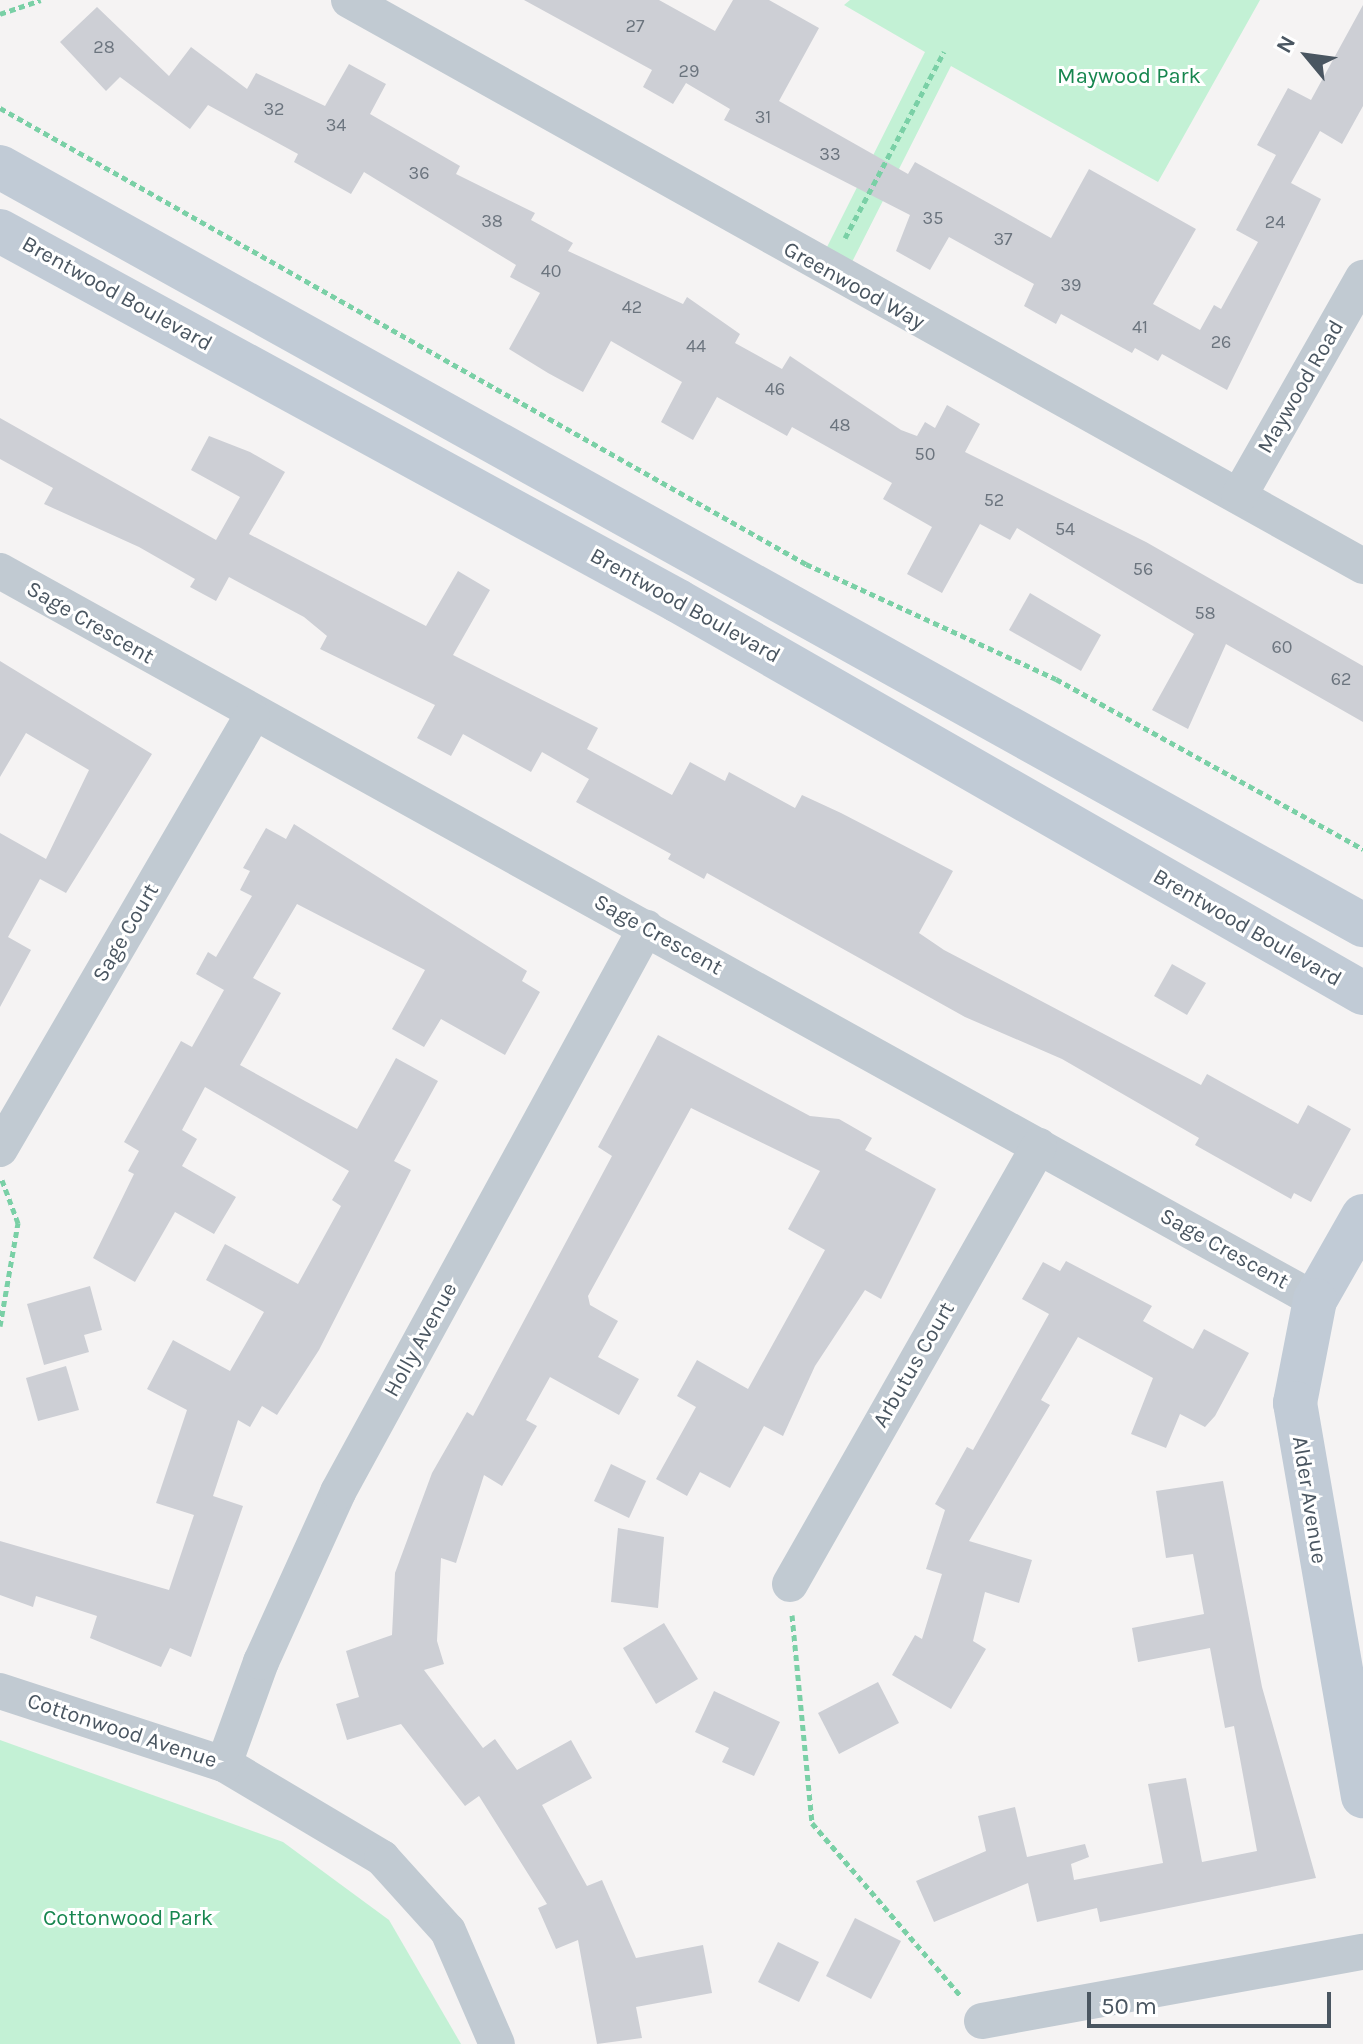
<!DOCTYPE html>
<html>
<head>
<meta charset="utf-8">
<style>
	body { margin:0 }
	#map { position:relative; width:1363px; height:2044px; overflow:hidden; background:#f5f3f3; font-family:Karla,sans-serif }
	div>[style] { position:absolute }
	.green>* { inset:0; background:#c3f1d5 }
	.building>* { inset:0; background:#cdcfd5 }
	.path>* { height:5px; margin-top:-2.5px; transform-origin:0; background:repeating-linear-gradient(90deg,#7ad0a6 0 6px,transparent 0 10px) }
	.street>* { height:36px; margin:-18px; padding:0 18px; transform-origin:18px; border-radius:18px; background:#c1cad2 }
	.secondary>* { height:44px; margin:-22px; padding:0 22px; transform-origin:22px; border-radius:22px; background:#c1cbd6 }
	span { translate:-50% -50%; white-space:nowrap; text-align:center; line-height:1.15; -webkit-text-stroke:6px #fff; paint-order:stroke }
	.number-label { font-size:18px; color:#6b747e }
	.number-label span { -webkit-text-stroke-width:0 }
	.park-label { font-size:22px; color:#17864f }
	.street-label { font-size:22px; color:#4a5661 }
	.north { position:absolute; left:1267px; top:16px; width:80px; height:80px; -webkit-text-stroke:6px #fff; paint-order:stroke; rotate:299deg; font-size:22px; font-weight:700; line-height:32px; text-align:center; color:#4a5661 }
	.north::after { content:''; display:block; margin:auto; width:28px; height:36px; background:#4a5661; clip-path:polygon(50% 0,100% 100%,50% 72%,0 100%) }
	.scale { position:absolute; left:1087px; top:1992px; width:244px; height:36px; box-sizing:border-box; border:4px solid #4a5661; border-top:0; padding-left:10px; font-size:24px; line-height:28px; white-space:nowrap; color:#4a5661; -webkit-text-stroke:6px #fff; paint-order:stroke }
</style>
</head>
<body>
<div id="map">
	<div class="green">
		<div style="clip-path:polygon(850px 0,1260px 0,1158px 182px,951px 66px,852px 262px,827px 247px,925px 52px,844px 5px)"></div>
		<div style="clip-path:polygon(0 1740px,283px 1842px,389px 1920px,461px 2044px,0 2044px)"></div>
	</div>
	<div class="building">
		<div style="clip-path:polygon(524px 0,659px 0,715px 31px,733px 0,769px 0,819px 28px,779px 101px,908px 174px,915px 162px,1051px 238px,1089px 169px,1196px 229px,1153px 304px,1200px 330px,1214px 305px,1221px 309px,1258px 242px,1236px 230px,1276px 155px,1257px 145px,1288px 88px,1311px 100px,1363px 5px,1363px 106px,1342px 144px,1320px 131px,1291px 183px,1321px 199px,1227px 390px,1162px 354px,1158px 361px,1135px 348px,1132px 353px,1061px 314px,1056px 324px,1024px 306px,1034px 284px,949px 237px,930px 270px,896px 251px,910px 215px,724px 120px,730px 109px,686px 83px,673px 104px,643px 87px,652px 70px)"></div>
		<div style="clip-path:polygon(97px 7px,169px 76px,191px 47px,247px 89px,256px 73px,325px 106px,349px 64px,386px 84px,370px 114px,460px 166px,456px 174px,535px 213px,531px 220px,573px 243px,568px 251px,683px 304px,687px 297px,740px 334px,735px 343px,782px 369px,790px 356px,901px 430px,917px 436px,925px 422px,935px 428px,947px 405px,980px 424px,965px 452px,1146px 542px,1363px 666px,1363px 722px,1226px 644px,1188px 729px,1152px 710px,1194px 634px,1017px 528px,1010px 540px,980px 524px,942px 593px,907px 574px,932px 527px,883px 499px,892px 483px,792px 427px,787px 436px,717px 397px,693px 440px,661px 422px,682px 382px,611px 341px,583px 392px,548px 373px,509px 349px,540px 293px,510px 277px,516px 265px,364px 172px,351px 194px,294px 162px,298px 154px,208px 105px,190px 129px,120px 77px,106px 91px,60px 42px)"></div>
		<div style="clip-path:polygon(0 418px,216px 540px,240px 497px,191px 470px,209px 436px,250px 452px,285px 472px,249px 534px,426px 626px,458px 571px,490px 590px,453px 655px,598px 728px,587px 749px,672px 795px,690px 762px,725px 781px,729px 772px,795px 808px,802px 795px,841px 813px,953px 871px,919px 933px,944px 950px,1201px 1085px,1207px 1074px,1298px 1124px,1308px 1105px,1351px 1129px,1311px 1202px,1294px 1193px,1291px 1199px,1195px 1145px,1199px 1138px,1062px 1059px,965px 1017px,707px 873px,704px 879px,668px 859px,671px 854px,576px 802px,589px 779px,542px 752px,531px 772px,463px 734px,451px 756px,417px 738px,435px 705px,320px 649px,327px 636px,304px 617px,229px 577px,216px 601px,190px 587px,195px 579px,139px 547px,44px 504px,53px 488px,0 459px)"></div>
		<div style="clip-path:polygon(1030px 593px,1101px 635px,1081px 671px,1009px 630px)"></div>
		<div style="clip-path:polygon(0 661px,152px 754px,66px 893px,40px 879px,8px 937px,31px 950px,0 1007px,0 833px,46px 859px,89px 770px,26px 733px,0 777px)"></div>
		<div style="clip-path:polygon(294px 824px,527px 971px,522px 981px,540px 992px,505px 1055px,441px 1019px,424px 1047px,392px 1029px,425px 970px,297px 904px,253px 978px,281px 993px,240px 1065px,305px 1101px,357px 1129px,396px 1058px,438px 1081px,394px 1161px,411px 1170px,319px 1350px,277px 1415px,262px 1406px,250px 1427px,238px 1420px,213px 1496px,243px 1506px,191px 1657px,170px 1648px,161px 1667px,90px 1638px,97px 1616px,36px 1596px,33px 1607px,0 1595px,0 1541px,169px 1590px,194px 1515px,156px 1503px,187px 1410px,147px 1389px,173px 1340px,230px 1371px,264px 1312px,206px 1280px,225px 1244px,298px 1284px,341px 1206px,332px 1200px,349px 1171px,205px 1087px,182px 1130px,197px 1139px,182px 1166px,236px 1197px,214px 1234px,175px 1212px,135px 1282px,93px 1258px,134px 1174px,128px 1171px,139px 1151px,124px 1142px,181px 1041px,192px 1047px,224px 990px,196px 974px,208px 952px,216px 957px,252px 896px,240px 890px,250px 871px,243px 868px,266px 828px,286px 839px)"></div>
		<div style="clip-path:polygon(1172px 964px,1206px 983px,1187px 1015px,1154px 996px)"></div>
		<div style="clip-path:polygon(658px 1035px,810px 1116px,839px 1119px,872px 1138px,865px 1150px,936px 1189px,881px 1299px,865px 1290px,815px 1366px,783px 1436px,764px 1426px,730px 1488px,700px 1472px,687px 1496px,656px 1479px,696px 1407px,677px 1396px,697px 1360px,748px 1389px,825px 1250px,788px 1229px,820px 1171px,691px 1108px,588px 1296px,590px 1305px,618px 1321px,598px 1357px,639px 1379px,619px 1415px,550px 1377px,526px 1420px,537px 1426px,502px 1486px,484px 1475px,456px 1563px,441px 1558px,437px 1641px,444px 1664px,424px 1670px,483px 1748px,495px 1739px,517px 1770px,571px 1740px,592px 1778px,542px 1805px,587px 1886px,602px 1880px,636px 1958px,703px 1945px,712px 1993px,636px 2007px,642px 2038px,597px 2044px,578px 1940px,556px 1949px,538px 1908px,547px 1904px,479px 1796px,465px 1806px,401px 1724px,347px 1740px,336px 1704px,359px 1697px,346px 1651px,392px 1635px,395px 1573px,432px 1473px,467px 1412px,473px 1416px,612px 1156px,598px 1147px)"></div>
		<div style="clip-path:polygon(1066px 1261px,1152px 1306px,1143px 1321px,1193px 1349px,1204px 1329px,1249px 1353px,1215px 1416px,1205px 1427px,1180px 1414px,1166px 1448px,1131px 1434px,1153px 1378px,1078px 1337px,1041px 1400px,1050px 1405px,969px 1541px,1032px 1560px,1019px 1603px,985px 1592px,973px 1641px,986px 1649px,951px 1709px,892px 1675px,915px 1635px,922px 1639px,942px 1574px,926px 1569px,945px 1510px,935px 1504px,967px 1447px,973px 1450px,1049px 1314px,1022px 1299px,1043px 1262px,1060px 1271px)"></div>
		<div style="clip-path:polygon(90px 1286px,102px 1330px,84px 1335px,89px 1352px,44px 1365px,27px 1304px)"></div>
		<div style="clip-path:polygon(66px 1366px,79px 1410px,38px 1421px,26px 1378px)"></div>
		<div style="clip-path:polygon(611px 1464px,646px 1481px,629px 1518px,594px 1501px)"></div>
		<div style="clip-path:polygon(1223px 1481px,1262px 1687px,1316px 1878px,1100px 1922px,1097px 1908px,1037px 1922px,1028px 1883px,934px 1922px,916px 1881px,986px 1851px,978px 1816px,1015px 1807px,1027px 1857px,1085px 1844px,1089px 1857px,1071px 1864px,1074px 1880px,1163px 1863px,1148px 1784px,1186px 1778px,1202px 1862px,1257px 1851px,1234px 1726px,1225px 1728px,1210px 1648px,1138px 1662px,1132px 1628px,1204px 1614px,1193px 1554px,1166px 1558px,1156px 1491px)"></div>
		<div style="clip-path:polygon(618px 1528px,664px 1537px,658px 1608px,611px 1602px)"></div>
		<div style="clip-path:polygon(664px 1623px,698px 1679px,656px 1704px,623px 1648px)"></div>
		<div style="clip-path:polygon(878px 1682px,899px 1723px,839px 1754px,818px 1713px)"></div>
		<div style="clip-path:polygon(714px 1691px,780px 1722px,754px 1776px,722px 1762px,729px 1748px,695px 1732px)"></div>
		<div style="clip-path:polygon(855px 1918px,901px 1941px,871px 1999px,826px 1976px)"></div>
		<div style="clip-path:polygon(778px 1942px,819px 1962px,799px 2002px,758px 1982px)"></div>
	</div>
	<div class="path">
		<div style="left:0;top:14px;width:43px;rotate:-18.9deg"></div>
		<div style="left:0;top:108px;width:926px;rotate:29.5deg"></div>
		<div style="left:806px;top:564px;width:275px;rotate:24.7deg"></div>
		<div style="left:1056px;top:679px;width:351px;rotate:29deg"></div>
		<div style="left:845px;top:238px;width:211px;rotate:-62deg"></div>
		<div style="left:0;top:1326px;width:105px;rotate:-80.1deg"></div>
		<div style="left:18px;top:1223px;width:46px;rotate:-110.4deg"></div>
		<div style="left:792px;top:1615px;width:209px;rotate:84.5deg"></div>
		<div style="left:812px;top:1823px;width:228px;rotate:49.3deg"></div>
	</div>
	<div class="street">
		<div style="left:349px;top:0;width:1161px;rotate:29.17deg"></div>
		<div style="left:1239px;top:496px;width:251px;rotate:-60.4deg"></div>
		<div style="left:0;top:571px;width:1504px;rotate:29deg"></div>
		<div style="left:0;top:1149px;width:501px;rotate:-59.8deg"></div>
		<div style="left:790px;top:1584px;width:504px;rotate:-60.38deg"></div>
		<div style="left:0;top:1691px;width:236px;rotate:18.1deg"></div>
		<div style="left:224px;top:1764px;width:184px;rotate:30.7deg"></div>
		<div style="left:382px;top:1858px;width:98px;rotate:47.9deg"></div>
		<div style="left:448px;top:1931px;width:123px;rotate:66.6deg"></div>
		<div style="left:224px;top:1764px;width:109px;rotate:-70.1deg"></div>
		<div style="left:261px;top:1662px;width:187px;rotate:-65.6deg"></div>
		<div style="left:338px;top:1492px;width:643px;rotate:-61.36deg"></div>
		<div style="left:982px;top:2021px;width:387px;rotate:-10.3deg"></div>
	</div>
	<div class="secondary">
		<div style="left:0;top:167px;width:1560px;rotate:29.08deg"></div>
		<div style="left:0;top:231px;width:772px;rotate:28.62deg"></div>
		<div style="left:678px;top:601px;width:789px;rotate:29.78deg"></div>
		<div style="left:1363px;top:1216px;width:97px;rotate:119.7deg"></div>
		<div style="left:1315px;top:1300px;width:105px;rotate:101deg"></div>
		<div style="left:1295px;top:1403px;width:399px;rotate:80.2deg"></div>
	</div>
	<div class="number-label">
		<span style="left:635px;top:26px">27</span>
		<span style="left:104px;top:47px">28</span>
		<span style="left:689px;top:71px">29</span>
		<span style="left:274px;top:109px">32</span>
		<span style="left:763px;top:117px">31</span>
		<span style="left:336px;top:125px">34</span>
		<span style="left:830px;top:154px">33</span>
		<span style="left:419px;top:173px">36</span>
		<span style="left:933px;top:218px">35</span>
		<span style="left:492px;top:221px">38</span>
		<span style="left:1275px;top:222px">24</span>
		<span style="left:1003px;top:239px">37</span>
		<span style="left:551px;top:271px">40</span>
		<span style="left:1071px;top:285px">39</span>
		<span style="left:632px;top:307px">42</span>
		<span style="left:1140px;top:327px">41</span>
		<span style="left:1221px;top:342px">26</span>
		<span style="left:696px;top:346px">44</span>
		<span style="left:775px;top:389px">46</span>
		<span style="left:840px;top:425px">48</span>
		<span style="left:925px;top:454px">50</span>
		<span style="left:994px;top:500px">52</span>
		<span style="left:1065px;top:529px">54</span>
		<span style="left:1143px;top:569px">56</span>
		<span style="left:1205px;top:613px">58</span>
		<span style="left:1282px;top:647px">60</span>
		<span style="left:1341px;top:679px">62</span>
	</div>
	<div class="park-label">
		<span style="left:1129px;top:77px">Maywood Park</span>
		<span style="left:128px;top:1919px">Cottonwood Park</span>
	</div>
	<div class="street-label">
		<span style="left:854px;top:286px;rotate:29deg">Greenwood Way</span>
		<span style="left:117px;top:294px;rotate:29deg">Brentwood Boulevard</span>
		<span style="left:1301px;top:387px;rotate:-60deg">Maywood Road</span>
		<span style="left:685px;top:606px;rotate:29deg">Brentwood Boulevard</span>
		<span style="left:90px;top:623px;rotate:30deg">Sage Crescent</span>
		<span style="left:1247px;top:928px;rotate:30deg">Brentwood Boulevard</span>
		<span style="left:126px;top:933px;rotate:-60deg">Sage Court</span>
		<span style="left:658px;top:935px;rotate:29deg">Sage Crescent</span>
		<span style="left:1224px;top:1249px;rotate:29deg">Sage Crescent</span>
		<span style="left:421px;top:1340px;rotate:-61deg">Holly Avenue</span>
		<span style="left:914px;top:1365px;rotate:-60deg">Arbutus Court</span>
		<span style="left:1309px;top:1500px;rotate:81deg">Alder Avenue</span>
		<span style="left:122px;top:1731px;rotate:18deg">Cottonwood Avenue</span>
	</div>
	<div class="north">N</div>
	<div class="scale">50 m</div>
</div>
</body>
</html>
